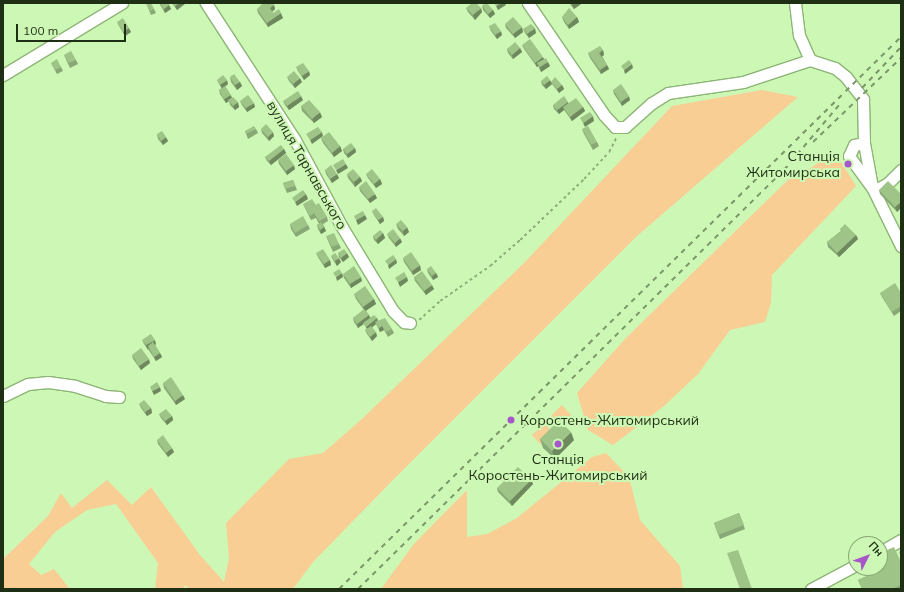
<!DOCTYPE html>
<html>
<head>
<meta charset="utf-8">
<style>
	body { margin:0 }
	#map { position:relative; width:904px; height:592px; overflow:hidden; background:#cdf7b4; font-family:Mulish,sans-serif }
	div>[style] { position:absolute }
	.green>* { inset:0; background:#f9ce94 }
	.path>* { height:1.5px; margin-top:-0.75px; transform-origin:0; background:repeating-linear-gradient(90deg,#8eae7a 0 3px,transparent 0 6px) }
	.roads { filter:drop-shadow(1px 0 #8db576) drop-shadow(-1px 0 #8db576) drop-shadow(0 1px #8db576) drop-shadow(0 -1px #8db576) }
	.minor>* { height:11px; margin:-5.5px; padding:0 5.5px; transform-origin:5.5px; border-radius:5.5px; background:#fff }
	.rail>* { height:2px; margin-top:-1px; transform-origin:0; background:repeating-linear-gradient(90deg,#7a9869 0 5px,transparent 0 10px) }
	.wall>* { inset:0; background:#88a975 }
	.shaded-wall>* { inset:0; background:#6f895f }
	.building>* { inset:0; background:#9ec488 }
	.dots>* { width:11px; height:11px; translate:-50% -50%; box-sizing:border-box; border:2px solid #cdf7b4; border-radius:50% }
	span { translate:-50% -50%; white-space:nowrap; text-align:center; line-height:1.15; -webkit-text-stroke:4px #cdf7b4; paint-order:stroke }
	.poi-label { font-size:14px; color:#1f2f15 }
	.right { translate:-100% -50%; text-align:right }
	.left { translate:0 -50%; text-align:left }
	.street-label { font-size:14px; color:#1f2f15 }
	.frame { position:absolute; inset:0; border:4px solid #1f2f15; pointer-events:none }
	.north { position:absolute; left:848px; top:536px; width:40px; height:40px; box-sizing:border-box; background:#cdf7b4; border:1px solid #87a774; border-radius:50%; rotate:48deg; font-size:11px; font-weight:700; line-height:16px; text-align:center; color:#1f2f15 }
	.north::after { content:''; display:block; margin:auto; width:14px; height:18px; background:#a657c8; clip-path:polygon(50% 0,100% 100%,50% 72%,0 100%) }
	.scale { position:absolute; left:16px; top:24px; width:110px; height:18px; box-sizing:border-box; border:2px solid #1f2f15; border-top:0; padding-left:5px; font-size:12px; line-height:14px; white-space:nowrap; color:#1f2f15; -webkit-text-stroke:3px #cdf7b4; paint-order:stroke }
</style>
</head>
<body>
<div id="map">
	<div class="green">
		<div style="clip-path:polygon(762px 90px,798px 97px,637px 236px,389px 484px,313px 562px,293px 589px,188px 589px,186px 585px,182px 589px,155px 589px,158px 563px,116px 504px,87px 510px,55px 532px,29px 564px,41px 575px,54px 569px,70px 589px,3px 589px,3px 559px,48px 516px,61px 493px,72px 508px,107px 480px,132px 505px,151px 487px,200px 555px,224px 582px,229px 558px,226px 523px,289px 459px,323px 453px,362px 419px,524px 263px,672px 106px)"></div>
		<div style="clip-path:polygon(835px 152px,856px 186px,772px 275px,771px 303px,765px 322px,730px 330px,698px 374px,664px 406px,613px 445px,588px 430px,577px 393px,625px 339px,798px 170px,809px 169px)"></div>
		<div style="clip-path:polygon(562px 405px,571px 415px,561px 426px,551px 416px)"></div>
		<div style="clip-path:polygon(545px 423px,552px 432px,540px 444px,532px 435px)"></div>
		<div style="clip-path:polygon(606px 453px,629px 477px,640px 520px,680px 566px,683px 589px,381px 589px,413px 545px,467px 490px,467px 537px,487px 534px,517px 518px,592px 457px)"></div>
	</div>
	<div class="path">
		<div style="left:419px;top:320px;width:28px;rotate:-42deg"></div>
		<div style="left:440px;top:301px;width:61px;rotate:-35deg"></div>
		<div style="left:490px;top:266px;width:40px;rotate:-41deg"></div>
		<div style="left:520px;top:240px;width:88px;rotate:-43.6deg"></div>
		<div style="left:584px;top:179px;width:37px;rotate:-47deg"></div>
		<div style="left:609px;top:152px;width:18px;rotate:-63deg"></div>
	</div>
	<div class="roads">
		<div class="minor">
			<div style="left:206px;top:3px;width:163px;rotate:57deg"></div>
			<div style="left:295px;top:140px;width:99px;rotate:61.6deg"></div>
			<div style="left:342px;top:227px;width:98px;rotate:58.7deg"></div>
			<div style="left:393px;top:311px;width:16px;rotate:45deg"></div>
			<div style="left:404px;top:322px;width:6px;rotate:9deg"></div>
			<div style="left:528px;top:3px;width:135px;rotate:55.8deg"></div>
			<div style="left:604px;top:115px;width:16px;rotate:47deg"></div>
			<div style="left:615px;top:127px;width:10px"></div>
			<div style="left:625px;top:127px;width:36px;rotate:-42deg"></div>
			<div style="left:652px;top:103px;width:19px;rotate:-32deg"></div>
			<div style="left:668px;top:93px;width:76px;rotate:-8.3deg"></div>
			<div style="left:743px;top:82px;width:71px;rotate:-18.2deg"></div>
			<div style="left:810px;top:60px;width:26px;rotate:18deg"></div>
			<div style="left:835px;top:68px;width:14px;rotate:39deg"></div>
			<div style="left:846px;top:77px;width:28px;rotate:52deg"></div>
			<div style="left:863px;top:99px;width:44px;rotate:88.7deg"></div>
			<div style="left:864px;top:143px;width:45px;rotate:79.7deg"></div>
			<div style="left:872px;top:187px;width:66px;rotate:63.8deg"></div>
			<div style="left:795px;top:3px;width:32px;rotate:83deg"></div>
			<div style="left:799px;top:35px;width:27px;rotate:66deg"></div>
			<div style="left:3px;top:75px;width:139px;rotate:-31.2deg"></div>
			<div style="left:864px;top:143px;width:10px;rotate:169deg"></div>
			<div style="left:854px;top:145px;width:12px;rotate:114deg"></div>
			<div style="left:849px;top:156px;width:36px;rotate:54deg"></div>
			<div style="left:877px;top:189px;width:11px;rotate:-27deg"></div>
			<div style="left:887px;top:184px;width:20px;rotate:-45deg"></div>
			<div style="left:3px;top:396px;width:28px;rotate:-26deg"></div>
			<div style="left:28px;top:384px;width:20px;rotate:-6deg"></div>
			<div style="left:48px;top:382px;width:27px;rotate:8deg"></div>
			<div style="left:75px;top:386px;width:32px;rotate:18deg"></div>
			<div style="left:105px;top:396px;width:14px;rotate:4deg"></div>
			<div style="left:880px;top:552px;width:24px;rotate:-30deg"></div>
			<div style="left:811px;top:589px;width:51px;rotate:-28.1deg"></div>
		</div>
	</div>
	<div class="rail">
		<div style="left:862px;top:88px;width:57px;rotate:-46.4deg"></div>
		<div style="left:813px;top:142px;width:122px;rotate:-43.7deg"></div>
		<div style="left:339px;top:589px;width:788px;rotate:-44.49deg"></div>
		<div style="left:358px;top:589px;width:598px;rotate:-44.53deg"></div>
		<div style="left:784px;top:170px;width:87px;rotate:-49.7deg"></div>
	</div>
	<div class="wall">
		<div style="clip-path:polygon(146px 3px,154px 9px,156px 13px,151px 15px)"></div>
		<div style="clip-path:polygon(159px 3px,168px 3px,171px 9px,165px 13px)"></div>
		<div style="clip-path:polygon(172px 3px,186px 3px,177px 10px)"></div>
		<div style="clip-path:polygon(569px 3px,580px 3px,581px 4px,574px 9px)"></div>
		<div style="clip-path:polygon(274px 5px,275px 9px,272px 12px,273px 13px,283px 18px,268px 27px,258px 13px,257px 9px)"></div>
		<div style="clip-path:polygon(482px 6px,493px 10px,495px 14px,490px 18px,483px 10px)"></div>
		<div style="clip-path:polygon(466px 8px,482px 12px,475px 20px,468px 12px)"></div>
		<div style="clip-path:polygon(562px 17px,577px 17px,579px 22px,569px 29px,564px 22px)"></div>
		<div style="clip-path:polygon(117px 22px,131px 32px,125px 36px,119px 26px)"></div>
		<div style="clip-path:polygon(505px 24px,523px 32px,515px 38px,506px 28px)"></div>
		<div style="clip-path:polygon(489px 26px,502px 35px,497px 39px,491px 31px)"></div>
		<div style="clip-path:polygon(523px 29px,536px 33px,529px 38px,525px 33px)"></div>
		<div style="clip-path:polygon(522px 45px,544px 59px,550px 66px,541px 72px,538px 66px,537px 67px,524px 49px)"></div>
		<div style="clip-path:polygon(520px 48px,522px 52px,513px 59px,508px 53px,507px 49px)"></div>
		<div style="clip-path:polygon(603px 50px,604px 55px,602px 56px,607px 65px,609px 69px,601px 74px,590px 58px,588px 53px)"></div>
		<div style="clip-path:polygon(64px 55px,76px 60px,78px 64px,70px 68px)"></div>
		<div style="clip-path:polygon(51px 63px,61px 67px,63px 71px,57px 74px)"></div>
		<div style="clip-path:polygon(296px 67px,310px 75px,304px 80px,298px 71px)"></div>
		<div style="clip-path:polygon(230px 77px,240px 82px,242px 86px,237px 90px,231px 82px)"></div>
		<div style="clip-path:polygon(287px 77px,302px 82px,295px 88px,289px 81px)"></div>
		<div style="clip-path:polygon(217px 80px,228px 84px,225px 86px,232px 98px,239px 107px,235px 110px,230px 105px,229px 101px,226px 103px,220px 94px,219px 90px,222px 88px,219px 84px)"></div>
		<div style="clip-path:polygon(541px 81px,551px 82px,562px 85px,564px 89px,559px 93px,552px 84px,546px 89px,542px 85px)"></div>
		<div style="clip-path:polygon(613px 90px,630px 100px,622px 106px,614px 94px)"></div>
		<div style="clip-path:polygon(303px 100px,289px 110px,285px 105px,283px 101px)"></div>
		<div style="clip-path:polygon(240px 101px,255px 107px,247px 112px,242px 105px)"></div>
		<div style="clip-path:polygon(568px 102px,568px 103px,583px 107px,585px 111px,572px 121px,564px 110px,559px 114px,554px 109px,553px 105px)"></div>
		<div style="clip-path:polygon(301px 106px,322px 117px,314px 123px,302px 111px)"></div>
		<div style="clip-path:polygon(256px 129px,258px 133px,248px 139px,245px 131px)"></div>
		<div style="clip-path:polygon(261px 129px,274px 136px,269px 141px,262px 133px)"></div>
		<div style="clip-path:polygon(582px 129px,597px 142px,599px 146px,593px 150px,584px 134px)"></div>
		<div style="clip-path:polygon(157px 134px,168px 141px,163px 145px,158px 139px)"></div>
		<div style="clip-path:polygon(321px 138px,340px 146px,342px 151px,334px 157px,323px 143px)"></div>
		<div style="clip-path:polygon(355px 148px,356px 152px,348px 158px,344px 153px,343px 149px)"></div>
		<div style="clip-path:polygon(284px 149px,286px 153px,271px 165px,267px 161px,265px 157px)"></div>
		<div style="clip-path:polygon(278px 160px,295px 169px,287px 175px,279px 164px)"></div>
		<div style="clip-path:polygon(325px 170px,339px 178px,332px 183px,326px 174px)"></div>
		<div style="clip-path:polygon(347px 174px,360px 177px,362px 181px,355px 187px,348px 178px)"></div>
		<div style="clip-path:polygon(366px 174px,380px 179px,382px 184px,376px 188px,368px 178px)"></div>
		<div style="clip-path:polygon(293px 180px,297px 190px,287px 193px,283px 183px)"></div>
		<div style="clip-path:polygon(359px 187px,377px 198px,370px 203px,360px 191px)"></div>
		<div style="clip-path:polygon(879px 190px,901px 194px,901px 208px,897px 212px,880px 194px)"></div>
		<div style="clip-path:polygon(303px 204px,316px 205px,327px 217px,328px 221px,323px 224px,326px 231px,321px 234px,318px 229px,317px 225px,319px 224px,316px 218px,311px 220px)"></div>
		<div style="clip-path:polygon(372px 211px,383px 217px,384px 221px,380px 224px,374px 215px)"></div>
		<div style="clip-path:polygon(290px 224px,308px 225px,310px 229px,296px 237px,291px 229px)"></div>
		<div style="clip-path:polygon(396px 224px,409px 232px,404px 236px,398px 229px)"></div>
		<div style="clip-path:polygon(840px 229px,856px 235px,858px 239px,839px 257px,828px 247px,827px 242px,841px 231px)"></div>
		<div style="clip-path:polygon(383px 233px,385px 238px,378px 244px,374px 240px,373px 236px)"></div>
		<div style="clip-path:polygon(387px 234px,402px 242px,396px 247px,389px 238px)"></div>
		<div style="clip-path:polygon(326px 236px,339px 244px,341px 248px,333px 252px)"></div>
		<div style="clip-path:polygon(316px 253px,330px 260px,331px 265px,325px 268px,318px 257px)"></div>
		<div style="clip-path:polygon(338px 253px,349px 257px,343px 262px,339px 257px)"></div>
		<div style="clip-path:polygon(331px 256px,341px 262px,337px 266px,333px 260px)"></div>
		<div style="clip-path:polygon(403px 258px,421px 270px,413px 275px,404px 262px)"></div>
		<div style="clip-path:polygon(427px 269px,436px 273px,438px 277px,433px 280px,428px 273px)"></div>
		<div style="clip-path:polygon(343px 274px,362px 281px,351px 288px,344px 278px)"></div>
		<div style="clip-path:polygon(414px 277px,434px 289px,426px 295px,415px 281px)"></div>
		<div style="clip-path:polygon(880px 293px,901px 293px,901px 311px,894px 316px,882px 297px)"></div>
		<div style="clip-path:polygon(354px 294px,374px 299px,376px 304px,366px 311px,369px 315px,370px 317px,377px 318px,378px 321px,392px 329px,394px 333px,388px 337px,384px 330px,380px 332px,376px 324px,372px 327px,377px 336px,372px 341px,367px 334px,365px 330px,367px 329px,364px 324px,358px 328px,354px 322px,353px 318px,364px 310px,356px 299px)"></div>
		<div style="clip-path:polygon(142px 340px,156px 344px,155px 345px,160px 353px,162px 357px,156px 361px,148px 349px,148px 350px,144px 344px)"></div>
		<div style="clip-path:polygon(132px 355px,150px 363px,141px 370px,133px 359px)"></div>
		<div style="clip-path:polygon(163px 383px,185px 399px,176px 405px,164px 388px)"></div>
		<div style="clip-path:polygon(139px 404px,151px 408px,152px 413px,147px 416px,141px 408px)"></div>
		<div style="clip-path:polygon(159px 414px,172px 416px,173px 420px,167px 425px,161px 418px)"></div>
		<div style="clip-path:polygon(540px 439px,574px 440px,555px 459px,543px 448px)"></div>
		<div style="clip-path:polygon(157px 440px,174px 452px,168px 457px,158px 444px)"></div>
		<div style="clip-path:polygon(531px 480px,533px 484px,512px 506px,498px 492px,497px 488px)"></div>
		<div style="clip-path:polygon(739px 513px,745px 529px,720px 539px,714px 523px)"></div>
		<div style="clip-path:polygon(880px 553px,901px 562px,901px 589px,862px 589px,858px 580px,883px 569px,880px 562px)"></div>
	</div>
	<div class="shaded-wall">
		<div style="clip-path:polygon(179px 3px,186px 3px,177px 10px,175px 6px)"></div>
		<div style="clip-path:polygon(501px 3px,505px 3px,506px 5px,498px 10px,496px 6px)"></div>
		<div style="clip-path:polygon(575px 3px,580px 3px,581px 4px,574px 9px,572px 5px)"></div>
		<div style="clip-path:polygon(169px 5px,171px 9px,165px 13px,164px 9px)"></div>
		<div style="clip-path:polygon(274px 5px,275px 9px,271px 12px,270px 8px)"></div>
		<div style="clip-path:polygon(481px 8px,482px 12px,475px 20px,473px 15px)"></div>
		<div style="clip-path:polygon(493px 10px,495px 14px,490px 18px,488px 14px)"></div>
		<div style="clip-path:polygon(281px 13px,283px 18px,268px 27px,267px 23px)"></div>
		<div style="clip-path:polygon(577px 17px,579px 22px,569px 29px,568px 25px)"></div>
		<div style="clip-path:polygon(522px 27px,523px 32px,515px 38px,513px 34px)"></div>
		<div style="clip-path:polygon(129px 28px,131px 32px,125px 36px,123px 32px)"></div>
		<div style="clip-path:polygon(535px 28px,536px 33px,529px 38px,527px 34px)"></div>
		<div style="clip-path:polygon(501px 31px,502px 35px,497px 39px,495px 35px)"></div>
		<div style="clip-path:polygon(520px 48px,522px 52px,513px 59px,512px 55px)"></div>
		<div style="clip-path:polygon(603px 50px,604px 55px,601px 57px,599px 53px)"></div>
		<div style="clip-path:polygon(543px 57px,545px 61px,537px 63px,538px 66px,537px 67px,535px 63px)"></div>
		<div style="clip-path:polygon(548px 62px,550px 66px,541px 72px,540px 67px)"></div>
		<div style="clip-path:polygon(632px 64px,633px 68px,625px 74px,624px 70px)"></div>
		<div style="clip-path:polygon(607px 65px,609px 69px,601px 74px,600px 70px)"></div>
		<div style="clip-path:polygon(309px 71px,310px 75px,304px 80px,302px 76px)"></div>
		<div style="clip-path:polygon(300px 78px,302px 82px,295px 88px,293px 84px)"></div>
		<div style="clip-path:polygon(227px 80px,228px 84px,222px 89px,220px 85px)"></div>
		<div style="clip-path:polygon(550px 80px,552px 84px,546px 89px,544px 85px)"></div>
		<div style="clip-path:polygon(240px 82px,242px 86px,237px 90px,235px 85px)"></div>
		<div style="clip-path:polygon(562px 85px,564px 89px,559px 93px,557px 89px)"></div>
		<div style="clip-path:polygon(231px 95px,232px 99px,226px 103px,224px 99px)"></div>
		<div style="clip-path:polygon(301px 96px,303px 100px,289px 110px,287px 106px)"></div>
		<div style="clip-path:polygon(629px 96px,630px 100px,622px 106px,621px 102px)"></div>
		<div style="clip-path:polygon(238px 102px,239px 107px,235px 110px,233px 106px)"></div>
		<div style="clip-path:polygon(568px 102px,569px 106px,563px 107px,564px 110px,559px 114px,557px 110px)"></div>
		<div style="clip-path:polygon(254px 103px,255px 107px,247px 112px,246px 108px)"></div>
		<div style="clip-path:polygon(583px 107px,585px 111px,572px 121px,570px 117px)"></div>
		<div style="clip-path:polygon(320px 112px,322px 117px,314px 123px,312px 119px)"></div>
		<div style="clip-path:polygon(593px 116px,594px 121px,585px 127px,583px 123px)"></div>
		<div style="clip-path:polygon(273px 132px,274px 136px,269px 141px,268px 137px)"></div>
		<div style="clip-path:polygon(322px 132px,323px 136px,312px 144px,310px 140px)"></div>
		<div style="clip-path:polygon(166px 137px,168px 141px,163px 145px,161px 141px)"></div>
		<div style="clip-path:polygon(340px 146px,342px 151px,334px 157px,332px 153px)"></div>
		<div style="clip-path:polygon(355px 148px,356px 152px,348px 158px,347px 154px)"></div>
		<div style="clip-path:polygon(284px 149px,286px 153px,271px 165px,269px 161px)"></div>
		<div style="clip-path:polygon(346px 164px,348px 168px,338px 174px,336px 170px)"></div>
		<div style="clip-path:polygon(294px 165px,295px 169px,287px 175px,286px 171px)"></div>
		<div style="clip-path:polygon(337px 174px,339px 178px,332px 183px,330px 179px)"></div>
		<div style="clip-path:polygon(360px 177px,362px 181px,355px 187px,354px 182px)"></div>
		<div style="clip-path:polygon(380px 179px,382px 184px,376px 188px,374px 184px)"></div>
		<div style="clip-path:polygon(306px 194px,308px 199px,297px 206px,295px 202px)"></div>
		<div style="clip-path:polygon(375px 194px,377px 198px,370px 203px,368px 199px)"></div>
		<div style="clip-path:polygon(901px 202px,901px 208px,897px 212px,895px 207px)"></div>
		<div style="clip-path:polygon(365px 215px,367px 219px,358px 225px,356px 220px)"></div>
		<div style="clip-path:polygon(383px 217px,384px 221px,380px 224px,378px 220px)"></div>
		<div style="clip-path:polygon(324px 227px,326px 231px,321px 234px,320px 230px)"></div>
		<div style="clip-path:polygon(407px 227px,409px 232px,404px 236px,403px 231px)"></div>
		<div style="clip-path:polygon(383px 233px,385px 238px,378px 244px,376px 240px)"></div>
		<div style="clip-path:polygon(856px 235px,858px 239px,839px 257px,837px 253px)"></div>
		<div style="clip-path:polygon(400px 238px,402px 242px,396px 247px,395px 243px)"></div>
		<div style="clip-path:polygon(347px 253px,349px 257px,343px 262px,341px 258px)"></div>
		<div style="clip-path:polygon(339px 258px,341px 262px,337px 266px,335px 261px)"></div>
		<div style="clip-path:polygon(396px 259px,397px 263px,389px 269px,388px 265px)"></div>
		<div style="clip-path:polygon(330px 260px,331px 265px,325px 268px,324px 264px)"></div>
		<div style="clip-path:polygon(420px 265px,421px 270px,413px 275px,412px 271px)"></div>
		<div style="clip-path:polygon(342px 273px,343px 277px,337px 281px,336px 277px)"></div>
		<div style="clip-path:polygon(436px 273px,438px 277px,433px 280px,432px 276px)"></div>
		<div style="clip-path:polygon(361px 277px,362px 281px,351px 288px,350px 284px)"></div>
		<div style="clip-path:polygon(407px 277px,408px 281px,400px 287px,398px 282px)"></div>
		<div style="clip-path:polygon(432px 285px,434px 289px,426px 295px,424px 291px)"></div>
		<div style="clip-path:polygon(374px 299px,376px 304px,365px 311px,363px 307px)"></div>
		<div style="clip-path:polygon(369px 315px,370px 319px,358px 328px,357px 324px)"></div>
		<div style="clip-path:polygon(377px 318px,378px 323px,375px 322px,376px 324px,368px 331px,366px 327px)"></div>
		<div style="clip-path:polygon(382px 326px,384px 330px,380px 332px,379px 328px)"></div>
		<div style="clip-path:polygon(376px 332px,377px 336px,372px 341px,370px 337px)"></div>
		<div style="clip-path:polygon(155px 340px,156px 344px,149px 349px,148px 346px,148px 350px,146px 345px)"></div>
		<div style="clip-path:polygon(160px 353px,162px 357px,156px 361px,154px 357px)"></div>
		<div style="clip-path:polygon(149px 359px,150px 363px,141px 370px,139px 366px)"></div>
		<div style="clip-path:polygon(160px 387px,161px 391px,154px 395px,152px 391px)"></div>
		<div style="clip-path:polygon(183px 395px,185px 399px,176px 405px,175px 401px)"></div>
		<div style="clip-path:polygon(151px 408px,152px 413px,147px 416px,145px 412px)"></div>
		<div style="clip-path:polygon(172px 416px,173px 420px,167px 425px,165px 421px)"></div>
		<div style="clip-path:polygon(571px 432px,574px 440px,555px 459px,552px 451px)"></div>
		<div style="clip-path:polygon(172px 448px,174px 452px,168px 457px,166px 453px)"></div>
		<div style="clip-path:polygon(531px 480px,533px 484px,512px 506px,510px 501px)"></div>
	</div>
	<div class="building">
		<div style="clip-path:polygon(146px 3px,151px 3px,154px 9px,150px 11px)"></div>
		<div style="clip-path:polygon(160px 3px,168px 3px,169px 5px,164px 9px)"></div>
		<div style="clip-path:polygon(173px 3px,179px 3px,175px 6px)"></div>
		<div style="clip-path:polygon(263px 3px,273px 3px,274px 5px,270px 8px,273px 13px,279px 9px,281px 13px,267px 23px,257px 9px)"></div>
		<div style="clip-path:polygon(472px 3px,476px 3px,481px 8px,473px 15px,466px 8px)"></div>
		<div style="clip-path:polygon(485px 3px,487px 3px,493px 10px,488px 14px,482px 6px)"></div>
		<div style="clip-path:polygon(494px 3px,501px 3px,496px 6px)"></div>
		<div style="clip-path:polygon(569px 8px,577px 17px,568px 25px,562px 17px)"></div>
		<div style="clip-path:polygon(513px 17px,522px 27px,513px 34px,505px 24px)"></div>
		<div style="clip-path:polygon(123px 18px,129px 28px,123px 32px,117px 22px)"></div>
		<div style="clip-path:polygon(495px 23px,501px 31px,495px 35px,489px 26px)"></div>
		<div style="clip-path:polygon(531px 24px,535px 28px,527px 34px,523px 29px)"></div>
		<div style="clip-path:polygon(530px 39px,543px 57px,535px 63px,522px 45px)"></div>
		<div style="clip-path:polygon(515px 42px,520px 48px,512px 55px,507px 49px)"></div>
		<div style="clip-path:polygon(600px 46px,603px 50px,599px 53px,607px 65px,600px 70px,588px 53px)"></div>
		<div style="clip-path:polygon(71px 51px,76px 60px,69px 63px,64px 55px)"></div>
		<div style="clip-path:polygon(546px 58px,548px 62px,540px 67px,537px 63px)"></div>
		<div style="clip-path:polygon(57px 59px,61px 67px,55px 70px,51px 63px)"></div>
		<div style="clip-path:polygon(629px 60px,632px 64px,624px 70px,621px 66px)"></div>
		<div style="clip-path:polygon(303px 63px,309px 71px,302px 76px,296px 67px)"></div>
		<div style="clip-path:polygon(294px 71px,300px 78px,293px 84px,287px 77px)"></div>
		<div style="clip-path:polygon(234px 74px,240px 82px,235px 85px,230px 77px)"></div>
		<div style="clip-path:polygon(223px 75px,227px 80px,220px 85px,217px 80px)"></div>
		<div style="clip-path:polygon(547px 76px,550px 80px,544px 85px,541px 81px)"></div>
		<div style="clip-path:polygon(555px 77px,562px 85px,557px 89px,551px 82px)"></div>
		<div style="clip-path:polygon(621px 84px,629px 96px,621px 102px,613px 90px)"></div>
		<div style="clip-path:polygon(225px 86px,231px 95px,224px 99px,219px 90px)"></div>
		<div style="clip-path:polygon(298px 91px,301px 96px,287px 106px,283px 101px)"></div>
		<div style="clip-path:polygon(248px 95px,254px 103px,246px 108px,240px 101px)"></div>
		<div style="clip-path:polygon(564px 96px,568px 102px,557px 110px,553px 105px)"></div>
		<div style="clip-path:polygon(233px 97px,238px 102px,233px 106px,228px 100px)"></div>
		<div style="clip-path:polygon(576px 98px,583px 107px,570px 117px,563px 107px)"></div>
		<div style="clip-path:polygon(309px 100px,320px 112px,312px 119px,301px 106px)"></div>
		<div style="clip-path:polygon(590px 112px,593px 116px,583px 123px,580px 118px)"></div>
		<div style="clip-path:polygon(266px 124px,273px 132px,268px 137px,261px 129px)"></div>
		<div style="clip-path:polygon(254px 126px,256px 129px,246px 134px,245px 131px)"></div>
		<div style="clip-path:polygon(588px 126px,597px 142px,591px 145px,582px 129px)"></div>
		<div style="clip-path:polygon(318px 127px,322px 132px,310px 140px,306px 134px)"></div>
		<div style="clip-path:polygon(162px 131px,166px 137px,161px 141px,157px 134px)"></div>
		<div style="clip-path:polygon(329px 132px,340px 146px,332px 153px,321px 138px)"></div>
		<div style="clip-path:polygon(351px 143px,355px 148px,347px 154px,343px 149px)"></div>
		<div style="clip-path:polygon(281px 145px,284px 149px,269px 161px,265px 157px)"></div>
		<div style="clip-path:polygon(286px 154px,294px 165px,286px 171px,278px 160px)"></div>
		<div style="clip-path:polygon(343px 159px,346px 164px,336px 170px,333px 165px)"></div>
		<div style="clip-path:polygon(331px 165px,337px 174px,330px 179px,325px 170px)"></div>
		<div style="clip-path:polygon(353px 169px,360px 177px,354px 182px,347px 174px)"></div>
		<div style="clip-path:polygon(372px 169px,380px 179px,374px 184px,366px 174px)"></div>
		<div style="clip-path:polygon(293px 180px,295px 186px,285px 189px,283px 183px)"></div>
		<div style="clip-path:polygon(366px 181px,375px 194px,368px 199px,359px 187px)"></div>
		<div style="clip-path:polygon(888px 181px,901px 194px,901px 202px,895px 207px,879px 190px)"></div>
		<div style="clip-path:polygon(303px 190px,306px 194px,295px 202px,292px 198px)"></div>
		<div style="clip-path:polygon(312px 199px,316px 205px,319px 203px,327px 217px,319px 221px,314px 213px,310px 216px,303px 204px)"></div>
		<div style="clip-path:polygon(376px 208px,383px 217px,378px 220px,372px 211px)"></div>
		<div style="clip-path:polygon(363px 211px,365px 215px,356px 220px,354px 216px)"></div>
		<div style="clip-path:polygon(303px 216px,308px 225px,295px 233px,290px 224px)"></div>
		<div style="clip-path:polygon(401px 220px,407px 227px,403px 231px,396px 224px)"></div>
		<div style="clip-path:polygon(321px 222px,324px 227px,320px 230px,317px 225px)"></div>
		<div style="clip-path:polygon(845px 224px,856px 235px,837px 253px,827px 242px,842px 231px,840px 229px)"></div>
		<div style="clip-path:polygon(393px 229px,400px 238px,395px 243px,387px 234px)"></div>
		<div style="clip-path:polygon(380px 230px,383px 233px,376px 240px,373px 236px)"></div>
		<div style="clip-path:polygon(334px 233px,339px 244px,332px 247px,326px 236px)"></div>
		<div style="clip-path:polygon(323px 249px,330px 260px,324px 264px,316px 253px)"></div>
		<div style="clip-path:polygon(344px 249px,347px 253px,341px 258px,338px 253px)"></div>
		<div style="clip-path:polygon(411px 252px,420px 265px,412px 271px,403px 258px)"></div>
		<div style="clip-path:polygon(335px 253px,339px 258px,335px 261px,331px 256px)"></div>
		<div style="clip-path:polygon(393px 255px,396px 259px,388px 265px,385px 261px)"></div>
		<div style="clip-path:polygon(354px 266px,361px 277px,350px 284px,343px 274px)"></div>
		<div style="clip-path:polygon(431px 266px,436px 273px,432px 276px,427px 269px)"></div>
		<div style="clip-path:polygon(339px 269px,342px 273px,336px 277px,333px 273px)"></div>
		<div style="clip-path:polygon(422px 271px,432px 285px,424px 291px,414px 277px)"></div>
		<div style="clip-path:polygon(404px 272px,407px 277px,398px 282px,395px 278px)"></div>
		<div style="clip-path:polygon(895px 283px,901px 293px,901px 306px,892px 312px,880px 293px)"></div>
		<div style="clip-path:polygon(365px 286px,374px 299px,363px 307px,354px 294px)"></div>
		<div style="clip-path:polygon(364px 309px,369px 315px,357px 324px,353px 318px)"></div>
		<div style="clip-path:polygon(374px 315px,377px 318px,366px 327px,363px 323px)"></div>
		<div style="clip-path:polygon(385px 318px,392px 329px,386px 332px,382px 326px,379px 328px,375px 322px)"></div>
		<div style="clip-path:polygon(371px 326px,376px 332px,370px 337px,365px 330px)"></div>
		<div style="clip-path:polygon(151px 334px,155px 340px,146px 345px,142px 340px)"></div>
		<div style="clip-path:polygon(153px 342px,160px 353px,154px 357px,148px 346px)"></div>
		<div style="clip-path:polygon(141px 348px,149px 359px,139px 366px,132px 355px)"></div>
		<div style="clip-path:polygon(171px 377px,183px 395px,175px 401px,163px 383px)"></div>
		<div style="clip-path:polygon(157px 382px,160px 387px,152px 391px,150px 387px)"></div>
		<div style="clip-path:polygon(144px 400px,151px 408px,145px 412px,139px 404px)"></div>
		<div style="clip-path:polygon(166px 409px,172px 416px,165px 421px,159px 414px)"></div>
		<div style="clip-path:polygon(559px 420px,571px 432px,552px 451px,540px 439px)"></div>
		<div style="clip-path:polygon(163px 435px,172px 448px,166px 453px,157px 440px)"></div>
		<div style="clip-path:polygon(518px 467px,531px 480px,510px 501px,497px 488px)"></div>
		<div style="clip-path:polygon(739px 513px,744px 525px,718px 535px,714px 523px)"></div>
		<div style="clip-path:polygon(894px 547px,901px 562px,901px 585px,892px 589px,862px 589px,858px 580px,884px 569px,880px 560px,880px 553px)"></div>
		<div style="clip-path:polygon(738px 550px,752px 589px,740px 589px,727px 553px)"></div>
		<div style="clip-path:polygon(901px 551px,901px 557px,899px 552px)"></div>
	</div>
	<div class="dots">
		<div style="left:848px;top:164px;background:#a657c8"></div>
		<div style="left:511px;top:420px;background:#a657c8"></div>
		<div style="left:558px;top:444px;background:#a657c8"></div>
	</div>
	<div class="poi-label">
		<span class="right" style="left:840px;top:164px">Станція<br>Житомирська</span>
		<span class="left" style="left:520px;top:420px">Коростень-Житомирський</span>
		<span style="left:558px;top:467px">Станція<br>Коростень-Житомирський</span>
	</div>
	<div class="street-label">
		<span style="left:307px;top:165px;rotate:60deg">вулиця Тарнавського</span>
	</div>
	<div class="frame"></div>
	<div class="north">Пн</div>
	<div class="scale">100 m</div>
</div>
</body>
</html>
